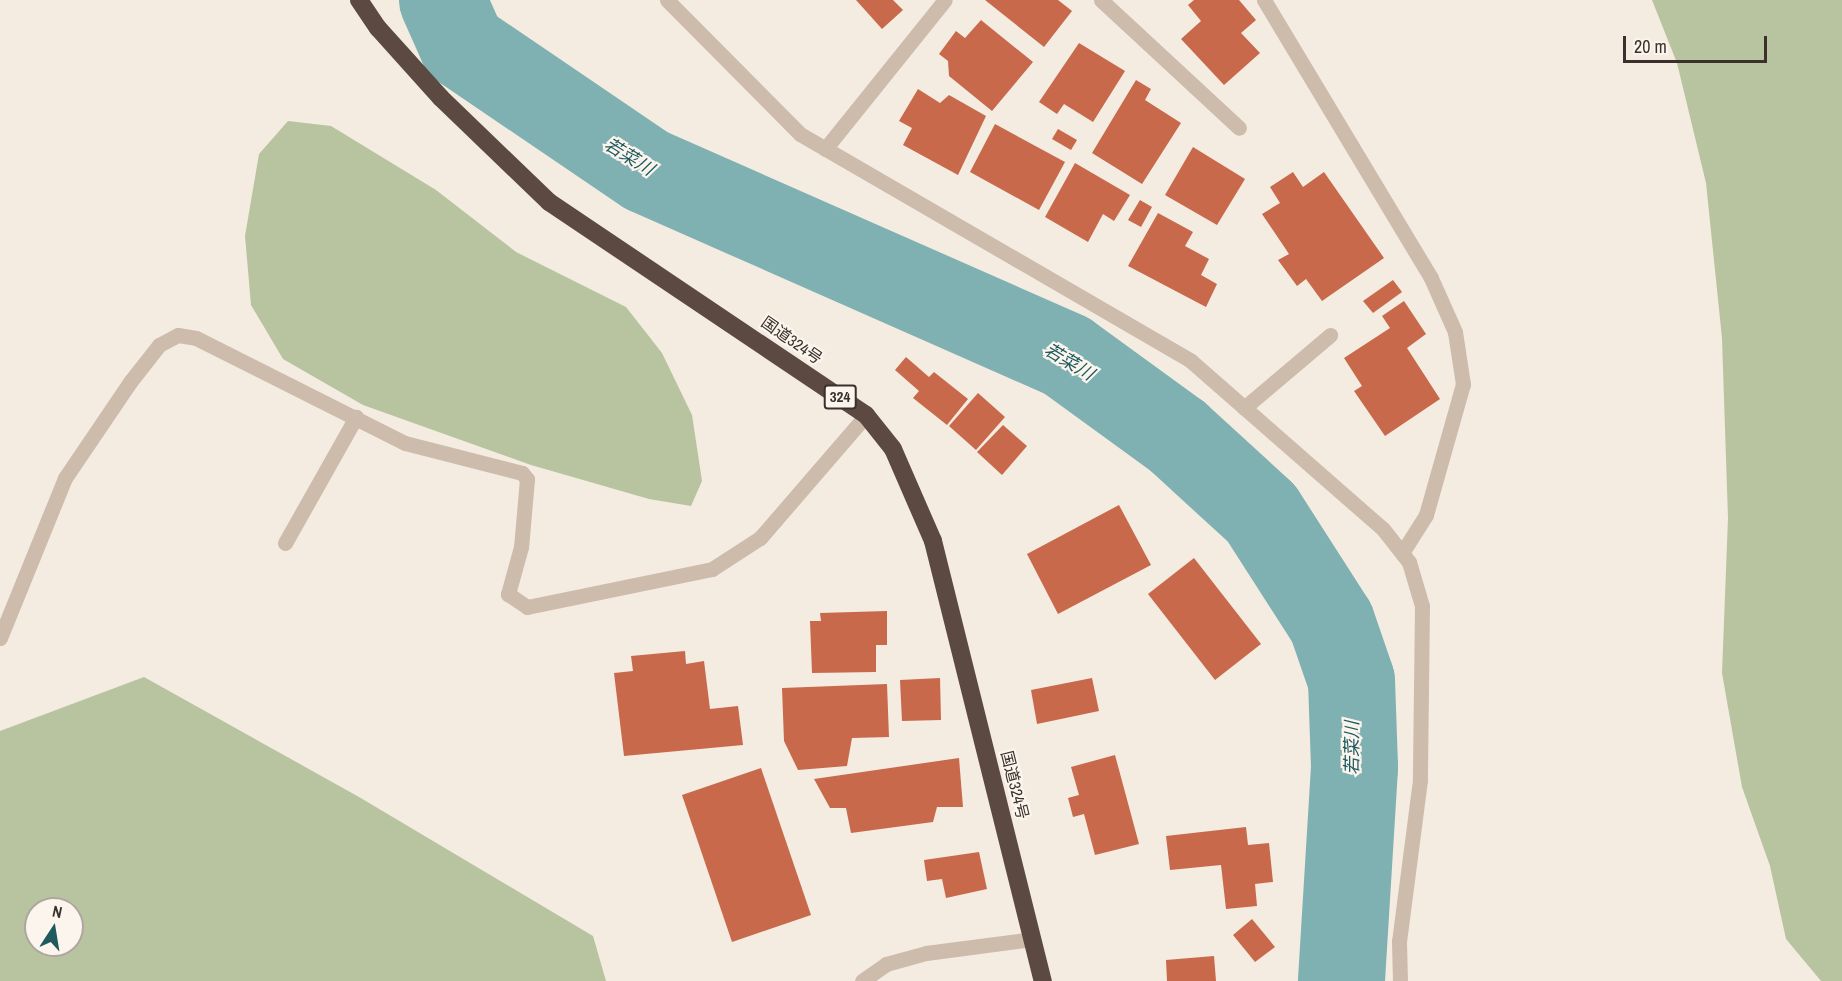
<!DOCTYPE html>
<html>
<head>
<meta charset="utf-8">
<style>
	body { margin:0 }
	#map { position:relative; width:1842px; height:981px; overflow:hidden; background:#f4ebe1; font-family:"Archivo Narrow","Noto Sans JP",sans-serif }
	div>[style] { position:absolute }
	.green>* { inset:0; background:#b8c4a0 }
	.river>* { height:87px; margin:-43.5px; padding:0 43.5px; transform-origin:43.5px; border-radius:43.5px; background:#7fb0b2 }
	.building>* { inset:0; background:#c8694b }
	.minor>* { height:15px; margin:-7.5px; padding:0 7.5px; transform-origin:7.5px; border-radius:7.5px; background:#cdbbac }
	.highway>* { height:18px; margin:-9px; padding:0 9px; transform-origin:9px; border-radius:9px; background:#5c4a42 }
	span { translate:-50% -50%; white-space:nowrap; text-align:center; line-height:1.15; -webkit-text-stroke:4.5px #fbf5ee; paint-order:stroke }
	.shield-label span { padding:2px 4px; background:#fbf5ee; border:2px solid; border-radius:4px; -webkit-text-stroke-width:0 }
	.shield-label { font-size:15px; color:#3b302b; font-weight:700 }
	.street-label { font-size:16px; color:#3b302b }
	.water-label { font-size:18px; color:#1f5a5e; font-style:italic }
	.north { position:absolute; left:24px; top:897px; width:60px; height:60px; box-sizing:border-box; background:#fbf5ee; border:2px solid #aea6a0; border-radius:50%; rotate:12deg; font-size:16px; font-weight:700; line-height:24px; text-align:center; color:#3b302b }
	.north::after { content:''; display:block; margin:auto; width:21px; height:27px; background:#1f5a5e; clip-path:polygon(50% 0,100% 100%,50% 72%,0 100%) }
	.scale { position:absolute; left:1623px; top:36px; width:144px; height:27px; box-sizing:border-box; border:3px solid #3b302b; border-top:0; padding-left:8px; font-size:18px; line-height:21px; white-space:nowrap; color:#3b302b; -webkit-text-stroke:4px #fbf5ee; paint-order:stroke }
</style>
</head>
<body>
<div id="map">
	<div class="green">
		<div style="clip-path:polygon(1652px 0,1842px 0,1842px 981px,1821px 981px,1786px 939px,1770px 866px,1742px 787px,1722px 673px,1728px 518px,1722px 338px,1706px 183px,1677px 63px)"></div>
		<div style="clip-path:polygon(288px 121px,331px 126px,436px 190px,516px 252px,626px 307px,662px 353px,692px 415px,702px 481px,691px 506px,649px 499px,531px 465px,363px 405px,283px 359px,251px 305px,245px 236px,259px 154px)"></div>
		<div style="clip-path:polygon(evenodd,144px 677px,359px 797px,593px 936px,606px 981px,0 981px,0 731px,144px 677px,36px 909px,72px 909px,72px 945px,36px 945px,36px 909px)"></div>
	</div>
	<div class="river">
		<div style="left:442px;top:0;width:49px;rotate:66deg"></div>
		<div style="left:462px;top:45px;width:222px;rotate:34.2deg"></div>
		<div style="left:646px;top:170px;width:460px;rotate:23.8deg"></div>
		<div style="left:1067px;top:356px;width:136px;rotate:36deg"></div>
		<div style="left:1177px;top:436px;width:114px;rotate:42.5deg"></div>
		<div style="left:1261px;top:513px;width:130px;rotate:57.3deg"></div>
		<div style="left:1331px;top:622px;width:61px;rotate:71deg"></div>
		<div style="left:1351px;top:680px;width:87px;rotate:88deg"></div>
		<div style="left:1354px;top:767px;width:214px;rotate:93.5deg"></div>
	</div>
	<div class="building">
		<div style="clip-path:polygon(856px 0,893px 0,903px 10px,882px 29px)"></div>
		<div style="clip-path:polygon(985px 0,1058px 0,1072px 11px,1044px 47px)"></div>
		<div style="clip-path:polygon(1194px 0,1239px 0,1256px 20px,1241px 33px,1260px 53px,1224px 85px,1181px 39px,1201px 21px,1188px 5px)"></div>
		<div style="clip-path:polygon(981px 20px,1033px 62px,992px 111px,949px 76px,948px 61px,939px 54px,956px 31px,965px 38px)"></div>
		<div style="clip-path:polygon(1079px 43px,1125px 71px,1093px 122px,1064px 104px,1057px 114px,1039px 102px)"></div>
		<div style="clip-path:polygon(1136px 80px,1151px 89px,1145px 100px,1181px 123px,1142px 184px,1092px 153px)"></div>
		<div style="clip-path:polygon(918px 89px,940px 103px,949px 95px,986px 116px,958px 175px,903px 145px,912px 128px,899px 121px)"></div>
		<div style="clip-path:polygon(995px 124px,1065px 162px,1039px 210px,970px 172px)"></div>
		<div style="clip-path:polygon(1058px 129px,1077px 140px,1071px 150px,1052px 139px)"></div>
		<div style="clip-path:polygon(1193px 147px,1245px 179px,1217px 225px,1165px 195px)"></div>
		<div style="clip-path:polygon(1075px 163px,1130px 195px,1114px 221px,1103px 214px,1088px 242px,1045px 217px)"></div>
		<div style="clip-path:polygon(1293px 172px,1303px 187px,1324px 172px,1384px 258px,1322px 301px,1306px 279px,1297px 286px,1278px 260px,1289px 254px,1262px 214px,1280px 203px,1270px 187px)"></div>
		<div style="clip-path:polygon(1140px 200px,1152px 207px,1141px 227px,1128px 220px)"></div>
		<div style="clip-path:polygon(1158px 213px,1193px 232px,1185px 246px,1209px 259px,1201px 275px,1217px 284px,1206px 307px,1128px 266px)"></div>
		<div style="clip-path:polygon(1393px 280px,1402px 292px,1373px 313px,1363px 301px)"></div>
		<div style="clip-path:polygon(1404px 301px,1426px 334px,1407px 348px,1440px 399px,1385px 436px,1354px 391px,1362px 386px,1344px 358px,1390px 328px,1382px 316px)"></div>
		<div style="clip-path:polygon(906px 357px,929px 377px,934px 372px,968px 399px,947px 425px,913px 398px,919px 391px,895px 370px)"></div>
		<div style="clip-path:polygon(978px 393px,1005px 417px,976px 450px,949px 426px)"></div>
		<div style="clip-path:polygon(1003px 425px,1027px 446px,1002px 475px,977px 452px)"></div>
		<div style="clip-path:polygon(1119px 505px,1151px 565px,1058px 614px,1027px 554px)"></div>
		<div style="clip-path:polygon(1194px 558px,1261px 644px,1215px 680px,1148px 594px)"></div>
		<div style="clip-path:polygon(887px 611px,887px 645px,876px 645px,876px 672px,812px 673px,810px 621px,821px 621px,820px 613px)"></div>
		<div style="clip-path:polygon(685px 651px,686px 664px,704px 661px,710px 709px,738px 706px,743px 745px,624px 756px,614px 673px,633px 671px,631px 656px)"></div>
		<div style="clip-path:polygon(940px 678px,941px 720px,902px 721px,900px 680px)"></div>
		<div style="clip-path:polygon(1092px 678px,1099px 711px,1037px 724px,1031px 690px)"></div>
		<div style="clip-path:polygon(887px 684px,889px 737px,852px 738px,847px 766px,798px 770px,784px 741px,782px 688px)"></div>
		<div style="clip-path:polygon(1115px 755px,1139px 844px,1095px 855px,1084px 814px,1073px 817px,1068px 798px,1079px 795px,1071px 767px)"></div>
		<div style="clip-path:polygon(959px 758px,963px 807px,937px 807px,933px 822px,851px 833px,846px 808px,830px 808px,814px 779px)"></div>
		<div style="clip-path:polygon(761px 768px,811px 915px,732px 942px,682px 795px)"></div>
		<div style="clip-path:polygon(1246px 827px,1248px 845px,1269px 843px,1273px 882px,1255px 884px,1257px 906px,1226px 909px,1221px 865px,1170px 870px,1166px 836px)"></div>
		<div style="clip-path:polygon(979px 852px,987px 889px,946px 898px,942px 879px,927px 881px,924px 860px)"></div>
		<div style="clip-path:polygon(1252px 919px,1275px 947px,1255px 962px,1233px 935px)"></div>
		<div style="clip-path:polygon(1214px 956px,1216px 981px,1167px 981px,1166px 960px)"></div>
	</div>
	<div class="minor">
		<div style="left:667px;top:0;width:189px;rotate:45.2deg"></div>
		<div style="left:800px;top:134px;width:452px;rotate:30.1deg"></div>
		<div style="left:1191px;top:361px;width:255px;rotate:41.2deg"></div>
		<div style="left:1383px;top:529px;width:42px;rotate:51.8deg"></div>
		<div style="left:1409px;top:562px;width:46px;rotate:73.5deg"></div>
		<div style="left:1422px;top:606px;width:174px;rotate:90.7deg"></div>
		<div style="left:1420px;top:780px;width:162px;rotate:97.4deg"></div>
		<div style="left:1399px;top:941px;width:40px;rotate:88.6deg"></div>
		<div style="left:1101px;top:0;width:188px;rotate:42.8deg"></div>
		<div style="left:1264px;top:0;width:324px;rotate:59deg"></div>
		<div style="left:1431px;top:278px;width:59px;rotate:66deg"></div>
		<div style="left:1455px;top:332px;width:53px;rotate:81.3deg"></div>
		<div style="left:1463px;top:384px;width:136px;rotate:105.8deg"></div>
		<div style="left:1426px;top:515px;width:45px;rotate:122.3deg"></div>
		<div style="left:825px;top:149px;width:191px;rotate:-51.2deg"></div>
		<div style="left:1244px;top:408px;width:113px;rotate:-40.3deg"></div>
		<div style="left:285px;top:543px;width:145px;rotate:-60.6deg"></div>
		<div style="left:0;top:638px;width:173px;rotate:-67.9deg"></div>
		<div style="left:65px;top:478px;width:116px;rotate:-55.9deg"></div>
		<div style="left:130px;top:382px;width:47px;rotate:-51.9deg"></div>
		<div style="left:159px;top:345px;width:21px;rotate:-28deg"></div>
		<div style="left:178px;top:335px;width:18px;rotate:9deg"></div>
		<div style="left:196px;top:338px;width:234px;rotate:26.7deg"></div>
		<div style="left:405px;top:443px;width:121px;rotate:14.4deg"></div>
		<div style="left:522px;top:473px;width:8px;rotate:50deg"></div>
		<div style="left:527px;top:479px;width:68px;rotate:95deg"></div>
		<div style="left:521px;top:547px;width:49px;rotate:105.5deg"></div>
		<div style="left:508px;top:594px;width:23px;rotate:34deg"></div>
		<div style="left:527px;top:607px;width:189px;rotate:-11.6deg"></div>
		<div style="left:712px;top:569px;width:57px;rotate:-32.9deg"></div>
		<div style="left:760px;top:538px;width:162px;rotate:-49.2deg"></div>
		<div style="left:862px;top:981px;width:29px;rotate:-35deg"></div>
		<div style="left:886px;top:964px;width:41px;rotate:-15.4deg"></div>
		<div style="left:926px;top:953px;width:108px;rotate:-7.5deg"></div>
	</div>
	<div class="highway">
		<div style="left:359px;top:0;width:34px;rotate:56deg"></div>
		<div style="left:378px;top:28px;width:94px;rotate:48deg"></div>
		<div style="left:441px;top:98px;width:150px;rotate:43.9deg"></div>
		<div style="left:549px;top:202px;width:382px;rotate:33.9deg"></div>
		<div style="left:866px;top:415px;width:43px;rotate:51.5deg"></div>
		<div style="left:893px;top:449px;width:100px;rotate:66.5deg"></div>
		<div style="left:933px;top:541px;width:454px;rotate:76deg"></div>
	</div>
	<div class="shield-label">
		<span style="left:840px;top:397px">324</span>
	</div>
	<div class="street-label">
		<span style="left:792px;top:340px;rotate:35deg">国道324号</span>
		<span style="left:1015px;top:785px;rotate:76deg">国道324号</span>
	</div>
	<div class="water-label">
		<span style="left:629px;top:157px;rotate:32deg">若菜川</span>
		<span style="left:1069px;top:362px;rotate:31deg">若菜川</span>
		<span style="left:1352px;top:748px;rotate:-90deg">若菜川</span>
	</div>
	<div class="north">N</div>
	<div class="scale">20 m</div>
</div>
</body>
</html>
